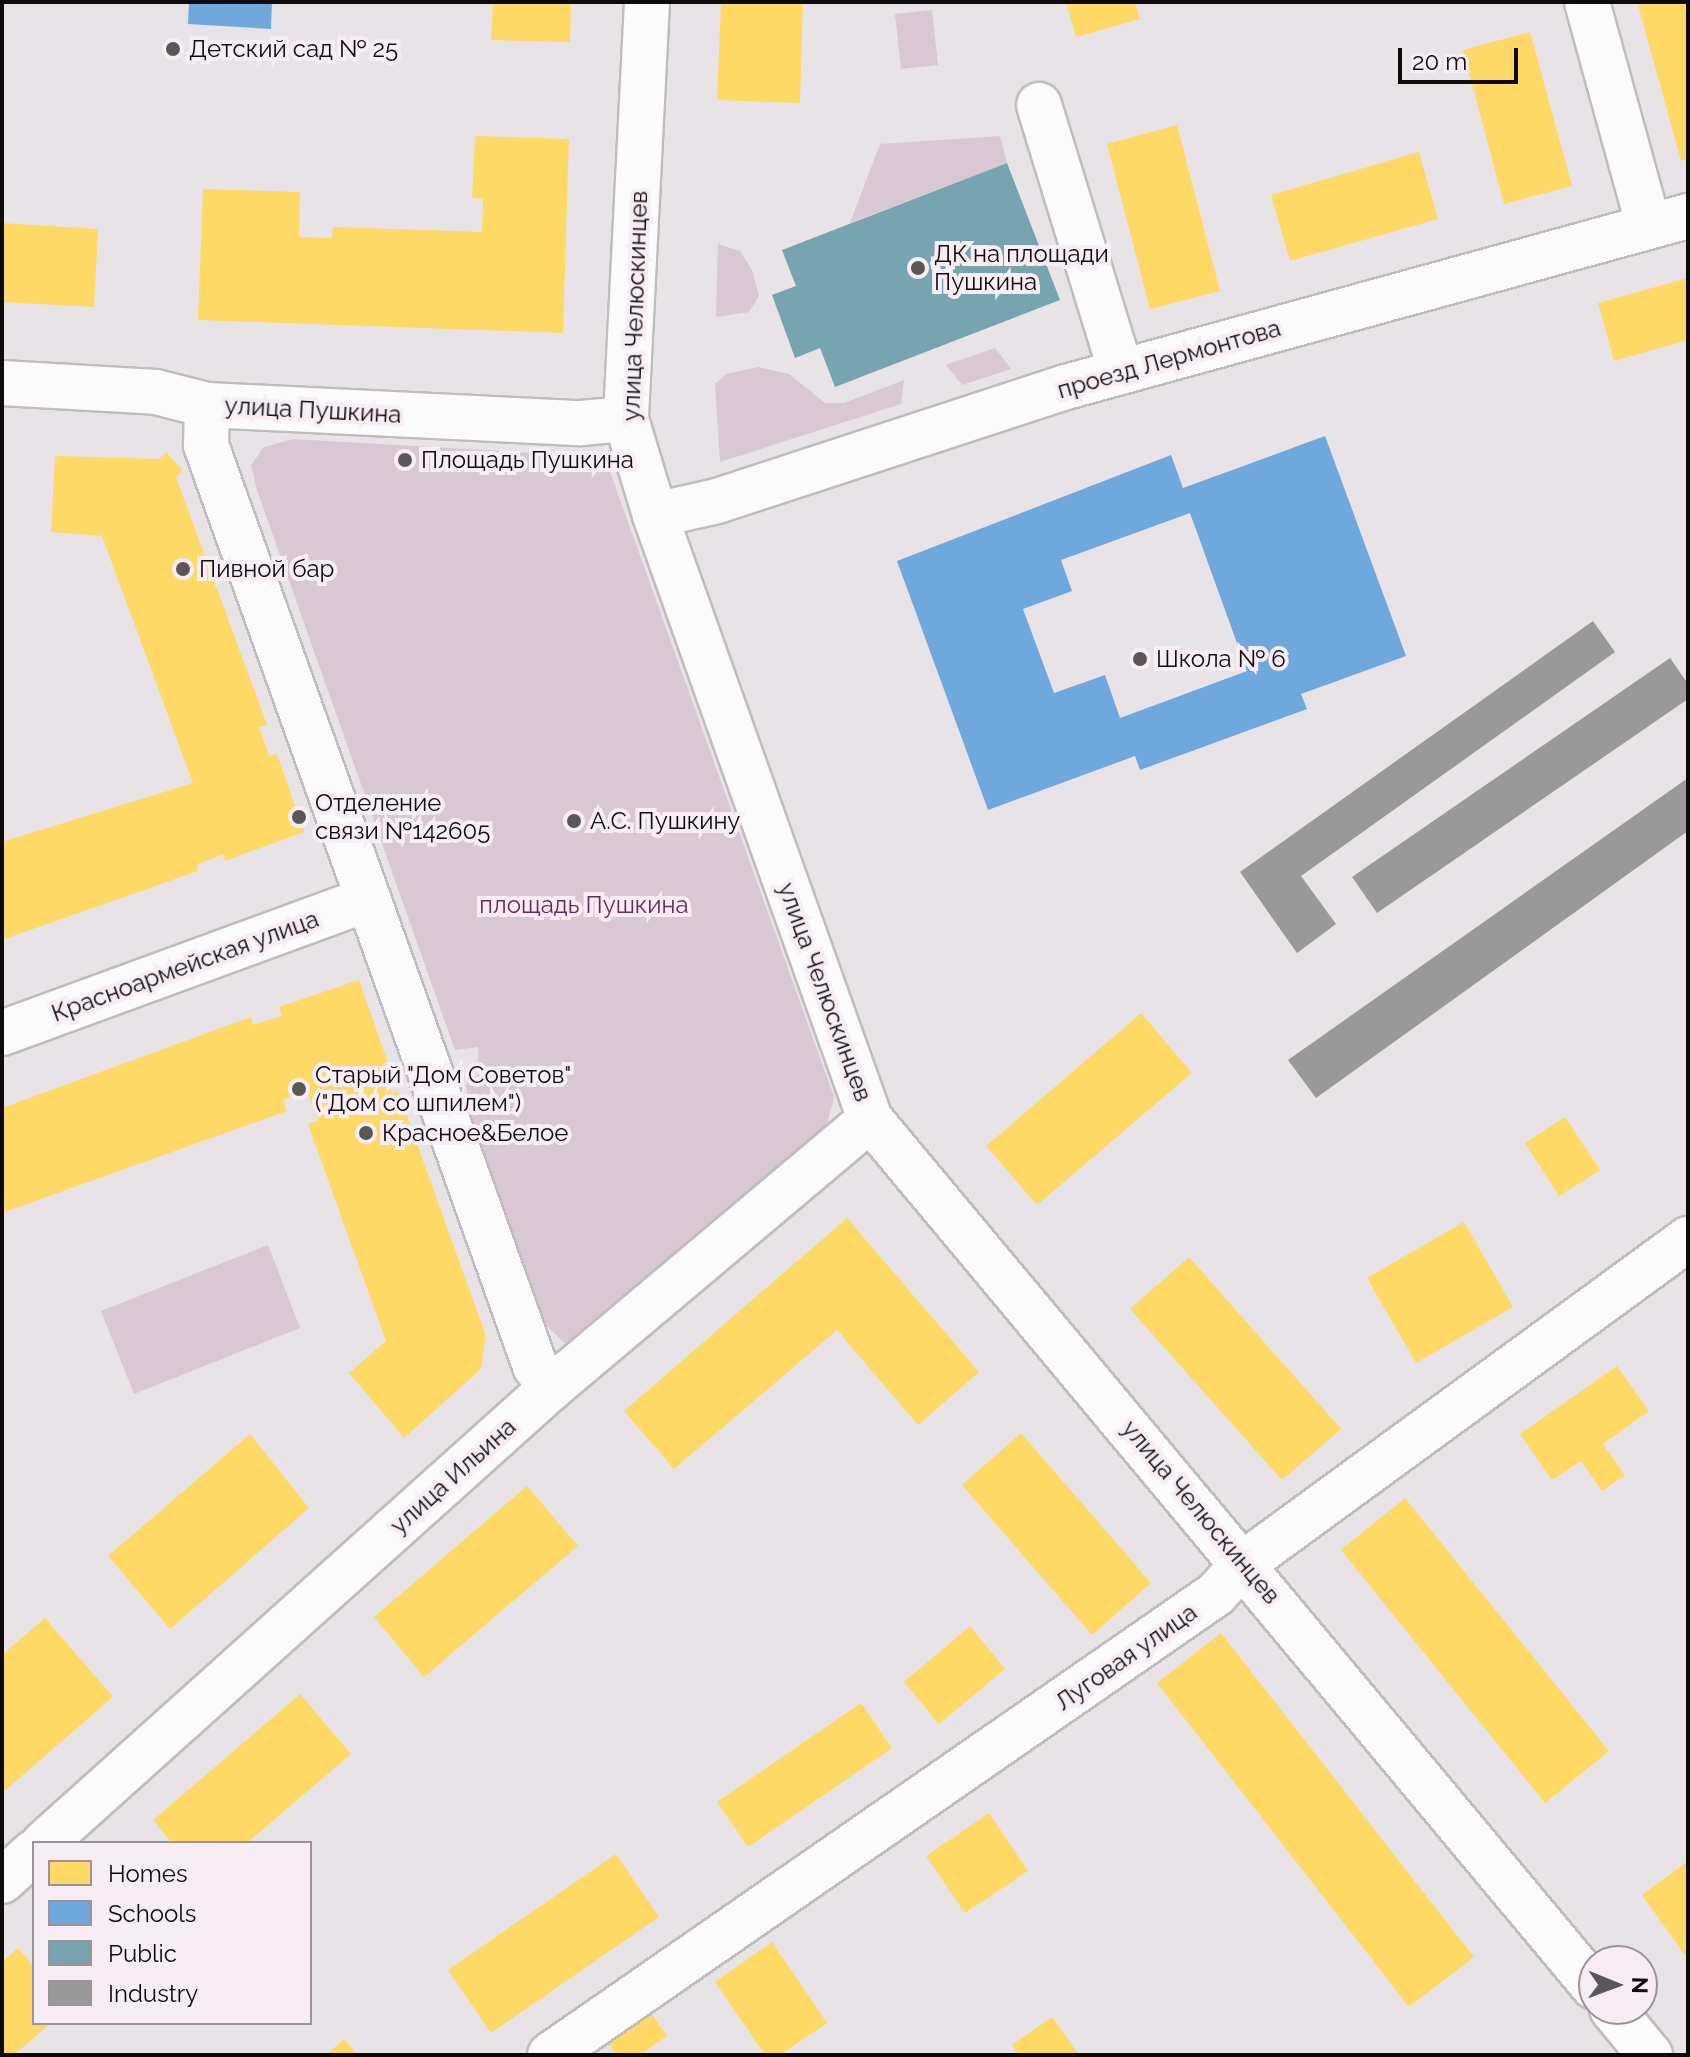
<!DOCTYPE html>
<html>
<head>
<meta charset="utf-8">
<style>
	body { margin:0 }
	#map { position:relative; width:1690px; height:2057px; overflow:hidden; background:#e8e3e6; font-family:Raleway,sans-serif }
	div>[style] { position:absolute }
	.green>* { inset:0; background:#dac7d4 }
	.homes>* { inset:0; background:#ffd966 }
	.schools>* { inset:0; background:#6fa8dc }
	.public>* { inset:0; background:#76a5af }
	.industry>* { inset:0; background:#999 }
	.roads { filter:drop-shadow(2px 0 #c0bcbe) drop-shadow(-2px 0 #c0bcbe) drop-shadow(0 2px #c0bcbe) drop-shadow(0 -2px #c0bcbe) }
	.minor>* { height:44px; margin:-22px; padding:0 22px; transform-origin:22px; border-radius:22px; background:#fcfbfb }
	.dots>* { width:22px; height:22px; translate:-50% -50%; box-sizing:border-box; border:4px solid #f8edf4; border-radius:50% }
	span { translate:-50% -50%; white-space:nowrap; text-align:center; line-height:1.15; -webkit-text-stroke:8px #f8edf4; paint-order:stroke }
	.poi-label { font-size:24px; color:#0f0b0d }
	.left { translate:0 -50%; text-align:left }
	.street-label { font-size:24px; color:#0f0b0d }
	.park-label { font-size:24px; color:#682b59 }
	.frame { position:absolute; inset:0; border:4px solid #0f0b0d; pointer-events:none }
	.legend { position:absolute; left:32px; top:1841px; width:280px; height:184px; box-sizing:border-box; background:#f8edf4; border:2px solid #9b9398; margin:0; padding:10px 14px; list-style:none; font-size:24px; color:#0f0b0d }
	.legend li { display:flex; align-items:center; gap:16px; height:40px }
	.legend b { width:40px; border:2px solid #9b9398 }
	.north { position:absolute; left:1578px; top:1945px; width:80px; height:80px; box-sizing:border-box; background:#f8edf4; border:2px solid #9b9398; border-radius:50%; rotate:91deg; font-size:22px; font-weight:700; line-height:32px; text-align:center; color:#0f0b0d }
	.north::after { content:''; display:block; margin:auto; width:28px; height:36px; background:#5b5759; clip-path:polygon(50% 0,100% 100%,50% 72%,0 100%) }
	.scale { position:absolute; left:1398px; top:48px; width:120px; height:36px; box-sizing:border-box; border:4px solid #0f0b0d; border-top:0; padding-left:10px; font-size:24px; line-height:28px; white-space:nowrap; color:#0f0b0d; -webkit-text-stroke:6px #f8edf4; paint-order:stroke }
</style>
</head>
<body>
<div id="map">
	<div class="green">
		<div style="clip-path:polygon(932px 10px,938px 65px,901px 69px,895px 14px)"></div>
		<div style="clip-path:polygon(1000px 136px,1007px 163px,850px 223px,880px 144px)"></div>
		<div style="clip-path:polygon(718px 244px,740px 251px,752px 270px,759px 296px,749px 312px,716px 317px)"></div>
		<div style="clip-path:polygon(995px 348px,1011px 369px,962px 385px,946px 365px)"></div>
		<div style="clip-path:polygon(758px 367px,789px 374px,825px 403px,844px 403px,904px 380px,901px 404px,720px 462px,715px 384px,726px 374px)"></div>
		<div style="clip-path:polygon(293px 439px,588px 456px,609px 469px,834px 1097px,826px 1129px,584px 1339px,564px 1343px,543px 1322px,526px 1284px,480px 1153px,466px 1086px,468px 1079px,479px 1075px,478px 1047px,455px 1050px,257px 490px,251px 465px,264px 447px)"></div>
		<div style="clip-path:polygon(268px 1245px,300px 1328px,134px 1394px,101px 1311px)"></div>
	</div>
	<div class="homes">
		<div style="clip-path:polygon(493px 2px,571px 2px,570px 42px,491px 40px)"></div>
		<div style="clip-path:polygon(721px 2px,803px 2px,800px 103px,717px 100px)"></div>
		<div style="clip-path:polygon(1066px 2px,1135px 2px,1140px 19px,1076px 37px)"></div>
		<div style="clip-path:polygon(1650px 2px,1688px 2px,1688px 159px,1681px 161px,1638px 5px)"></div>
		<div style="clip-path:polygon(1530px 32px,1572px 186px,1504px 204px,1463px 50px)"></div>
		<div style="clip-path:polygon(1177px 125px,1220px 291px,1150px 309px,1107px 144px)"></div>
		<div style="clip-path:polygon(475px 136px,569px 139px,563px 333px,198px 320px,203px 189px,300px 192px,299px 237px,332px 238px,333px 227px,482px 232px,483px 199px,472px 198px)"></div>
		<div style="clip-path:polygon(1419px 152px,1438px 219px,1290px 261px,1271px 195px)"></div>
		<div style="clip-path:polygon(2px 223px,98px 229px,94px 307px,2px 302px)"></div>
		<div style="clip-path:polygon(1688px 278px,1688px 340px,1614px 361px,1598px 303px)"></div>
		<div style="clip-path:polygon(166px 452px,183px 470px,176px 477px,267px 725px,259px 727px,269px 756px,277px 754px,304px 832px,225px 861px,224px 854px,196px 865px,198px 871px,2px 940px,2px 842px,193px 783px,102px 536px,51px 532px,55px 456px,159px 459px)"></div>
		<div style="clip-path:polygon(359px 980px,388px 1063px,382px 1065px,392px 1093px,398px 1091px,486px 1336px,481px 1369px,404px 1438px,349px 1373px,386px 1341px,308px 1124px,318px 1121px,307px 1091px,283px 1100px,287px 1111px,2px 1213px,2px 1108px,251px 1017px,253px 1025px,282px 1016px,279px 1007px)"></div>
		<div style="clip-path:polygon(1141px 1013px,1192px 1073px,1037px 1205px,986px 1146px)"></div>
		<div style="clip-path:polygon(1565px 1117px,1600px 1170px,1559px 1196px,1525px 1143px)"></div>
		<div style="clip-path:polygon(847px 1218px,979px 1372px,918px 1425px,837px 1330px,674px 1469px,624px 1411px)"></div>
		<div style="clip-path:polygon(1464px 1222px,1513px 1307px,1416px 1363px,1367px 1278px)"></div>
		<div style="clip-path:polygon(1189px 1257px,1341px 1429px,1282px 1480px,1130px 1309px)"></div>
		<div style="clip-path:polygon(1617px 1366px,1649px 1411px,1603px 1444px,1625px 1475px,1602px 1491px,1581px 1461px,1552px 1480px,1520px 1434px)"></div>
		<div style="clip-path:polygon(1021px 1433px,1151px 1583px,1092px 1635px,962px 1485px)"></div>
		<div style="clip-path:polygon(250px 1434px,309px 1508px,170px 1629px,108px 1556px)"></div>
		<div style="clip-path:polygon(527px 1486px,578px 1546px,424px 1677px,374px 1617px)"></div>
		<div style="clip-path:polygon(1405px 1498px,1609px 1751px,1545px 1803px,1341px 1550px)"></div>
		<div style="clip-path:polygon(45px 1618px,113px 1697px,2px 1793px,2px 1655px)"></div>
		<div style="clip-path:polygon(970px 1626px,1005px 1669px,939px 1724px,904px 1682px)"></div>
		<div style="clip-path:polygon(1221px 1633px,1474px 1957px,1409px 2007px,1157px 1683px)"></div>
		<div style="clip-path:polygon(300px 1694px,351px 1754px,247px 1843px,172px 1843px,153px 1820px)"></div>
		<div style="clip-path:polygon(861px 1703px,892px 1748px,748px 1847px,717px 1802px)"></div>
		<div style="clip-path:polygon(989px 1813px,1028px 1871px,965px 1913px,926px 1856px)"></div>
		<div style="clip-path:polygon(616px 1854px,659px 1917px,491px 2033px,448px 1970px)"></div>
		<div style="clip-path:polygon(1688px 1861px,1688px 1953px,1685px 1955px,1642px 1895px)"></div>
		<div style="clip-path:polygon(772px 1942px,827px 2023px,780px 2055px,765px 2055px,715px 1982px)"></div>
		<div style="clip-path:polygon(18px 1948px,34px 1967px,34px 2023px,51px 2023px,14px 2055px,2px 2055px,2px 1962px)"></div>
		<div style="clip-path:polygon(645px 2004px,667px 2036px,640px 2055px,617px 2055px,602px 2034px)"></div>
		<div style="clip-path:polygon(1052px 2017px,1079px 2055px,1019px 2055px,1012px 2045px)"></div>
		<div style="clip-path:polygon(344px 2039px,358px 2055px,326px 2055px)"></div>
	</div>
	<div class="schools">
		<div style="clip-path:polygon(189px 2px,272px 2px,271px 29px,188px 24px)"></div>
		<div style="clip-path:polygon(evenodd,1325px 436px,1406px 656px,1301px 694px,1307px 709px,1140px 770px,1135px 756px,988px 810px,897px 561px,1171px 455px,1183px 488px,1325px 436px,1190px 513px,1247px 671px,1120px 718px,1105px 675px,1054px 693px,1023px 609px,1072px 591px,1061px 560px,1190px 513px)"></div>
	</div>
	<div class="public">
		<div style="clip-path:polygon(1007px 163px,1060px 300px,835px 387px,820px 348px,795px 358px,772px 295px,796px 286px,782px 250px)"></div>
	</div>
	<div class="industry">
		<div style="clip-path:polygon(1593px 621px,1615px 652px,1301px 876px,1336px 924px,1297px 953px,1240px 872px)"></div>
		<div style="clip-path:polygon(1670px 658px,1688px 684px,1688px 699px,1377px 913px,1352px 877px)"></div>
		<div style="clip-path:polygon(1688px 778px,1688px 831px,1316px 1098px,1288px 1060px)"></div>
	</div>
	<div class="roads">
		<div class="minor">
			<div style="left:647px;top:2px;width:418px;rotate:92.9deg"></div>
			<div style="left:626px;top:419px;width:100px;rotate:73.2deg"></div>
			<div style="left:655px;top:515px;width:641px;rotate:70.41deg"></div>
			<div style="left:870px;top:1119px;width:1130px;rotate:50.17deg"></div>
			<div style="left:1587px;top:2px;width:233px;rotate:74.6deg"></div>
			<div style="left:1039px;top:105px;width:279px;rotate:72.9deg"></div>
			<div style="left:2px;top:383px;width:154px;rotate:3.3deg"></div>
			<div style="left:156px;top:392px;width:53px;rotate:14.3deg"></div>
			<div style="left:207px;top:405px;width:374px;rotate:2.8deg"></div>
			<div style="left:581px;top:423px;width:45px;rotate:-5.1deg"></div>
			<div style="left:207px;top:405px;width:40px;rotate:91.4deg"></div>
			<div style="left:206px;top:445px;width:978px;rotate:70.34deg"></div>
			<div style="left:535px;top:1366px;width:27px;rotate:54deg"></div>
			<div style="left:655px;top:515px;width:64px;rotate:-12.7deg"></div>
			<div style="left:717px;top:501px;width:367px;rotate:-18.1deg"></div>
			<div style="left:1066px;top:387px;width:645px;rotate:-15.37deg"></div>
			<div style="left:2px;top:1033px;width:390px;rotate:-20.1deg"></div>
			<div style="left:44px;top:1843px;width:681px;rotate:-41.91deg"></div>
			<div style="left:551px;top:1388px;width:417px;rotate:-40.1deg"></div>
			<div style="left:2px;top:1881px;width:43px;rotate:-42.2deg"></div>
			<div style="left:1612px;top:2009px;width:60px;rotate:50.4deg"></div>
			<div style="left:550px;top:2055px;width:810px;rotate:-34.69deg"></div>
			<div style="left:1216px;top:1594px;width:42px;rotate:-47.9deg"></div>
			<div style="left:1244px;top:1563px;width:550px;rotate:-36.12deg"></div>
		</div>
	</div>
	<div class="dots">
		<div style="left:173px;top:49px;background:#5b5759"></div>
		<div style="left:918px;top:268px;background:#5b5759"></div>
		<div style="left:405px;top:460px;background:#5b5759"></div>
		<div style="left:183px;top:569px;background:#5b5759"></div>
		<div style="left:1140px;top:659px;background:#5b5759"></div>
		<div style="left:299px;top:817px;background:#5b5759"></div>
		<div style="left:574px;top:821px;background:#5b5759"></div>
		<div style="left:299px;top:1089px;background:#5b5759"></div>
		<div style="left:366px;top:1133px;background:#5b5759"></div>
	</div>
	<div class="poi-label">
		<span class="left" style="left:189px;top:49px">Детский сад № 25</span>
		<span class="left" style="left:934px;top:268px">ДК на площади<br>Пушкина</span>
		<span class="left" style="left:421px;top:460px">Площадь Пушкина</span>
		<span class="left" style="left:199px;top:569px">Пивной бар</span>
		<span class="left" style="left:1156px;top:659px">Школа № 6</span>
		<span class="left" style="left:315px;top:817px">Отделение<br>связи №142605</span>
		<span class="left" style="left:590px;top:821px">А.С. Пушкину</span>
		<span class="left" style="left:315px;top:1089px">Старый "Дом Советов"<br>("Дом со шпилем")</span>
		<span class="left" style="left:382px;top:1133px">Красное&amp;Белое</span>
	</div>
	<div class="street-label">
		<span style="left:635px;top:306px;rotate:-88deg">улица Челюскинцев</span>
		<span style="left:1169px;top:359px;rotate:-16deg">проезд Лермонтова</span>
		<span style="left:313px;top:410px;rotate:3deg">улица Пушкина</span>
		<span style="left:185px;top:966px;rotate:-20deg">Красноармейская улица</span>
		<span style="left:825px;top:992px;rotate:70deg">улица Челюскинцев</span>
		<span style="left:453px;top:1476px;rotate:-42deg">улица Ильина</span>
		<span style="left:1201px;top:1512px;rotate:50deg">улица Челюскинцев</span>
		<span style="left:1126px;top:1657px;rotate:-35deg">Луговая улица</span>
	</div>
	<div class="park-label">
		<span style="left:584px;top:905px">площадь Пушкина</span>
	</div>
	<div class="frame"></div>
	<ul class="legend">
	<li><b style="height:22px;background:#ffd966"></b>Homes</li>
	<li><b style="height:22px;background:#6fa8dc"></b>Schools</li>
	<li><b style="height:22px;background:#76a5af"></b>Public</li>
	<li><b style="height:22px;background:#999"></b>Industry</li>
	</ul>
	<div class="north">N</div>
	<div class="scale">20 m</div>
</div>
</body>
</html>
